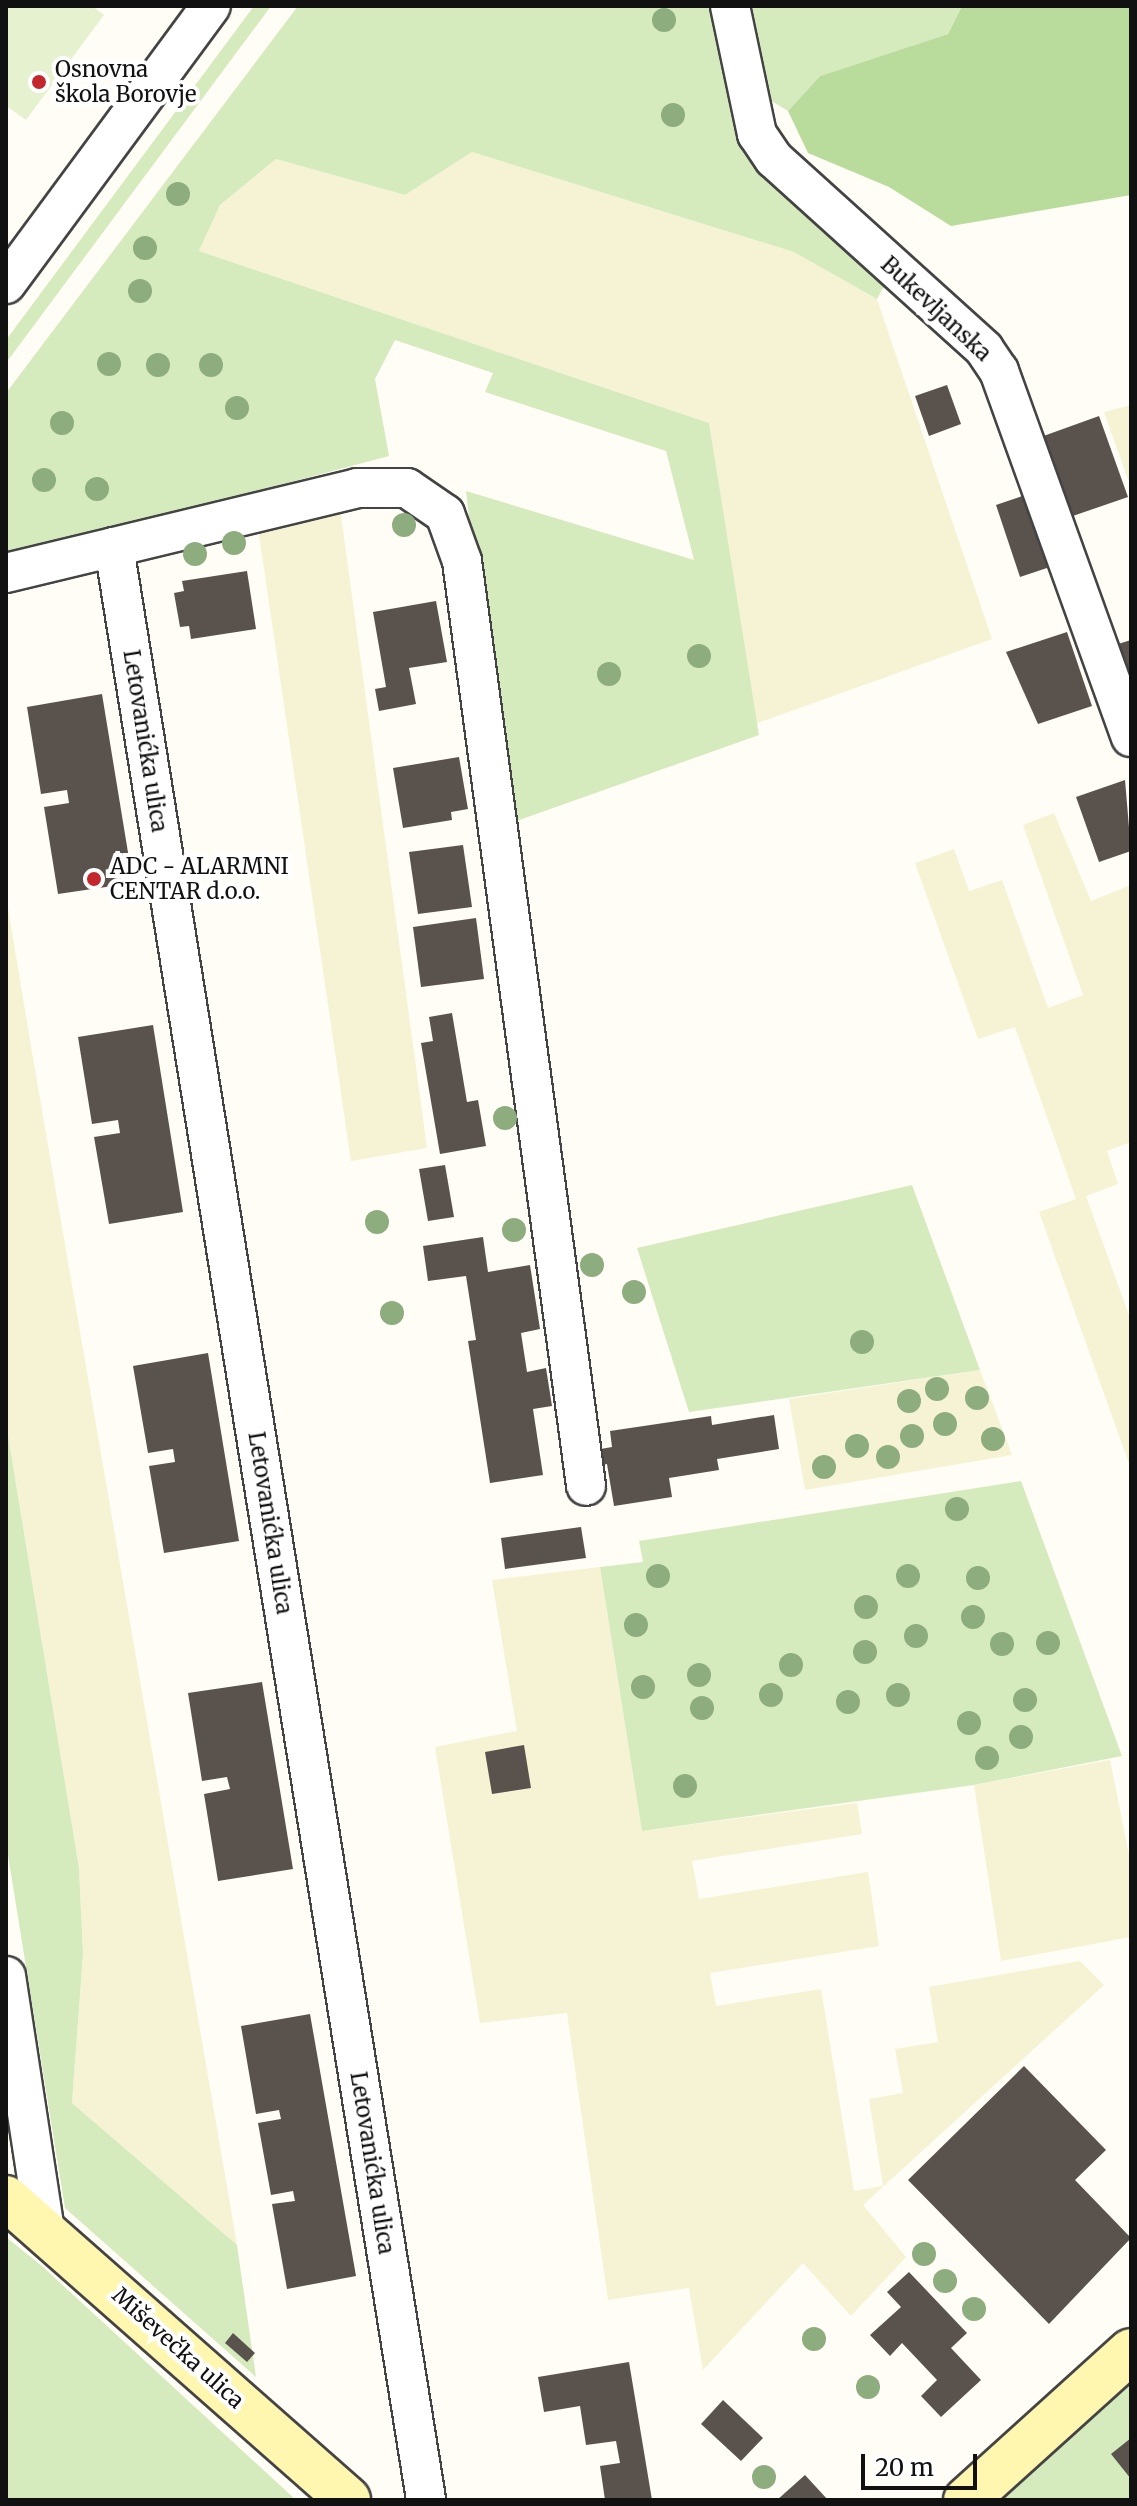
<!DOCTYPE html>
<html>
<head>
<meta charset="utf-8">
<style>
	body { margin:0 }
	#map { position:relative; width:1137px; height:2506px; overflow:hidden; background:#fffdf5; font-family:Merriweather,serif }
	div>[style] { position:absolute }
	.farmland>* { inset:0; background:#f6f3d4 }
	.green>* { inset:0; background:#d5ebbd }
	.forest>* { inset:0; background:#b9dc9c }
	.pitch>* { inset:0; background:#e6f2cf }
	.building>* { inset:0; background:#5a524d }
	.roads { filter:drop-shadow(2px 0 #444) drop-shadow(-2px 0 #444) drop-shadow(0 2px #444) drop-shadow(0 -2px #444) }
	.street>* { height:38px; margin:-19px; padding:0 19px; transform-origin:19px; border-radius:19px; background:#fff }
	.secondary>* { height:44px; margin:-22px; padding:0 22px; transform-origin:22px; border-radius:22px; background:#fff6b0 }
	.trees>* { width:24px; height:24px; margin:-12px; border-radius:50%; background:#8dad7f }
	.dots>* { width:22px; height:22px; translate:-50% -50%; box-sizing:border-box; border:4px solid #fff; border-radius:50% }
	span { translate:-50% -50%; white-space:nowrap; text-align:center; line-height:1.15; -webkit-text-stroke:8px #fff; paint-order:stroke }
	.poi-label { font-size:22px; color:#111 }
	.left { translate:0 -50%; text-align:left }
	.street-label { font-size:22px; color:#111 }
	.frame { position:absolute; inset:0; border:8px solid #111; pointer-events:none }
	.scale { position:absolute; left:861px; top:2454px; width:116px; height:36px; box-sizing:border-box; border:4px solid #111; border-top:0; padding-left:10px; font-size:24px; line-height:28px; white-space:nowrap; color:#111; -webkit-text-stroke:6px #fff; paint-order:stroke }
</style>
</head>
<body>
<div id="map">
	<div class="farmland">
		<div style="clip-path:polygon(472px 152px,794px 252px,877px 299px,992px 639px,755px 724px,709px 423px,199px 251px,220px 205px,276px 159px,405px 195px)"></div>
		<div style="clip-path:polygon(1131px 405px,1131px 488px,1104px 412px)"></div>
		<div style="clip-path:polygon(340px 508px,427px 1148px,351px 1161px,257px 521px)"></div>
		<div style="clip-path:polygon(1054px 813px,1091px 901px,1131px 885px,1131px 1142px,1107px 1151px,1118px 1184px,1086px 1196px,1131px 1321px,1131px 1469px,1039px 1212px,1076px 1199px,1015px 1027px,978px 1039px,915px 863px,954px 849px,969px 891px,1002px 880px,1048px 1008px,1083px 995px,1023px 825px)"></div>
		<div style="clip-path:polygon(6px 896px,34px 1064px,237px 2245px,72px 2103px,83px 1954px,79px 1868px,6px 1423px)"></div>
		<div style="clip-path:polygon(980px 1370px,1012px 1455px,805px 1490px,789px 1399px)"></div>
		<div style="clip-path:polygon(600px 1567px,642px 1831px,857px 1803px,862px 1834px,692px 1861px,699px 1899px,868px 1872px,879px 1946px,710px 1973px,716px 2006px,821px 1989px,854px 2191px,883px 2186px,869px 2099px,903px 2093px,895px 2049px,938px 2042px,929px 1987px,1080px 1961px,1104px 1985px,863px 2205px,906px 2257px,851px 2316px,803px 2263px,703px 2370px,689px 2288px,608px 2300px,567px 2013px,480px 2023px,435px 1747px,517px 1731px,492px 1580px)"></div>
		<div style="clip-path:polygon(1110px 1760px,1131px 1865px,1131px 1937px,1001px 1961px,974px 1785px)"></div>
	</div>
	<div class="green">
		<div style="clip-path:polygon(254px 6px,271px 6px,6px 363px,6px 340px)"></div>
		<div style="clip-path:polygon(298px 6px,714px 6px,753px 158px,770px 184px,888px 279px,877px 299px,794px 252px,472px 152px,405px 195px,276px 159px,220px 205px,199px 251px,709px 423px,759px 735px,505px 825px,466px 491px,694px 560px,666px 451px,485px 392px,493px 373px,395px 340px,375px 379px,389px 456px,34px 550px,6px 551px,6px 393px)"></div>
		<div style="clip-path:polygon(749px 6px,962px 6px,948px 34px,820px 76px,788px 111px,765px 97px)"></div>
		<div style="clip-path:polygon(912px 1185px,980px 1370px,689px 1412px,637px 1248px)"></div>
		<div style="clip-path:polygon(6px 1423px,79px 1868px,83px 1954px,72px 2103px,237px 2245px,256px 2377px,65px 2208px,6px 1843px)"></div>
		<div style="clip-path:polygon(1021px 1481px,1122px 1756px,974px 1785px,642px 1831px,600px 1567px,643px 1562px,639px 1541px)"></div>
		<div style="clip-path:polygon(6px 2237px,43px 2267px,296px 2500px,6px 2500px)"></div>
		<div style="clip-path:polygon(1131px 2378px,1131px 2500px,994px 2500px)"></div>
	</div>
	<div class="forest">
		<div style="clip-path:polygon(962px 6px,1131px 6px,1131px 195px,951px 226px,889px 187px,808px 153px,788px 111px,820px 76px,948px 34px)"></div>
	</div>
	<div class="pitch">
		<div style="clip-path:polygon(6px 6px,92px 6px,104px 15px,26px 120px,6px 106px)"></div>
	</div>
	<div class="building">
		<div style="clip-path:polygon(947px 385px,961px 424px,929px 436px,915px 396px)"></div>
		<div style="clip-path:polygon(1099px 416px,1128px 497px,1067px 518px,1038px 438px)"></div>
		<div style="clip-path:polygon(1028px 494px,1053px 566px,1020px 577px,996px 505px)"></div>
		<div style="clip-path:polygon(247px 571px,256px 629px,191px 639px,189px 626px,180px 627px,174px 593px,184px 591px,182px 581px)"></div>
		<div style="clip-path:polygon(436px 601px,447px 662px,409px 668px,416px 704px,379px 711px,375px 689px,386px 687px,373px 612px)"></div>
		<div style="clip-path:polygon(1067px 632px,1092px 706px,1038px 724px,1006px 652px)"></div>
		<div style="clip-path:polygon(1131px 640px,1131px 682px,1118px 644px)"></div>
		<div style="clip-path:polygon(102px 694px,133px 883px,58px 894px,44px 807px,69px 803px,67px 790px,41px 794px,27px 707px)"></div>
		<div style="clip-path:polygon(459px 757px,468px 809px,451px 812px,452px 820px,403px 828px,393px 768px)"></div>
		<div style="clip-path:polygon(1125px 780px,1131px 851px,1099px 862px,1076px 797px)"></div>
		<div style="clip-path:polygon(463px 845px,472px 907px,418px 914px,409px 852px)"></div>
		<div style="clip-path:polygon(476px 918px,484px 979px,421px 987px,413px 927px)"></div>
		<div style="clip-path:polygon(452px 1013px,467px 1102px,478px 1100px,486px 1146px,440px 1154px,421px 1043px,433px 1041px,429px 1017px)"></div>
		<div style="clip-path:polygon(153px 1025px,183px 1212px,109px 1224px,94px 1137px,120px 1133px,118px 1120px,92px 1124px,78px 1037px)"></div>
		<div style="clip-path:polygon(445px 1165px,454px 1217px,428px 1221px,419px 1169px)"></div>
		<div style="clip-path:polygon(483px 1237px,488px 1272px,530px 1265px,540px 1329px,521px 1333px,527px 1372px,546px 1368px,552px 1406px,533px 1409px,543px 1475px,490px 1483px,468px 1341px,476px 1340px,466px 1276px,428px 1281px,423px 1246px)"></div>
		<div style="clip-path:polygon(208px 1353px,239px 1541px,164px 1553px,149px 1466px,175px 1462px,173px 1449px,148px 1453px,133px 1366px)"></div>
		<div style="clip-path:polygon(774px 1415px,779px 1449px,717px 1459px,719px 1470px,669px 1478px,672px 1497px,614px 1506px,607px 1464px,597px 1466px,595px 1450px,612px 1447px,610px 1431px,711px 1416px,712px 1425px)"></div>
		<div style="clip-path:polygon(581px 1527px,586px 1558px,505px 1569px,501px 1538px)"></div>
		<div style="clip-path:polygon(262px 1682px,293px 1869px,218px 1881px,204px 1794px,230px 1789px,227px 1777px,202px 1781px,188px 1693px)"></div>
		<div style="clip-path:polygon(524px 1745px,531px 1788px,492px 1794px,485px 1752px)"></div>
		<div style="clip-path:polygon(310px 2014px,356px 2276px,287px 2289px,272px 2204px,295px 2201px,293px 2191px,271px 2195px,258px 2123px,281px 2119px,279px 2110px,256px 2114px,241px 2026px)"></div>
		<div style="clip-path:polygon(1024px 2066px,1106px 2150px,1075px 2180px,1131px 2238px,1049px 2324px,908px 2180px)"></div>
		<div style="clip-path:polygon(909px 2272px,967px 2333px,951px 2348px,981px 2380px,941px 2417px,921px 2396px,937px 2380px,902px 2343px,890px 2356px,870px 2335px,901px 2307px,887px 2292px)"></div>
		<div style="clip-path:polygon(233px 2333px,255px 2353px,247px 2362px,225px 2343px)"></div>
		<div style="clip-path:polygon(629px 2362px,652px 2500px,605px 2500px,600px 2466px,620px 2463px,616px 2441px,586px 2445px,580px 2406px,544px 2412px,538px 2377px)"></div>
		<div style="clip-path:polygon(723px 2400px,763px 2438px,741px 2461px,701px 2424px)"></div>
		<div style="clip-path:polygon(1131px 2438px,1131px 2479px,1111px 2454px)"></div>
		<div style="clip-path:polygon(805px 2475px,828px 2500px,777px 2500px)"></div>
	</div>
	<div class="roads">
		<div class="street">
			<div style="left:730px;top:6px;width:131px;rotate:78.1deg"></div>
			<div style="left:757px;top:134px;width:30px;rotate:56deg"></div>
			<div style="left:774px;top:159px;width:283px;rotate:42.1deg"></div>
			<div style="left:984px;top:349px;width:27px;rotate:56deg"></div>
			<div style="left:999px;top:371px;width:389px;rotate:70.2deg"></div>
			<div style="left:6px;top:284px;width:345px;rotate:-53.6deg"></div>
			<div style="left:114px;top:547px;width:250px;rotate:-13.6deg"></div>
			<div style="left:357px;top:488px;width:50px"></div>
			<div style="left:407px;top:488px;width:46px;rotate:34.4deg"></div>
			<div style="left:445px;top:514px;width:50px;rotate:70.1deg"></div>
			<div style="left:462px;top:561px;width:933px;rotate:82.36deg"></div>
			<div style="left:6px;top:573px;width:111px;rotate:-13.5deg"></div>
			<div style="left:114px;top:547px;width:1978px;rotate:80.92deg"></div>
			<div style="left:6px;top:1976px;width:257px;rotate:81.3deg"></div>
		</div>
		<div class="secondary">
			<div style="left:6px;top:2198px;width:456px;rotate:41.4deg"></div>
			<div style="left:966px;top:2500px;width:222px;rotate:-42.1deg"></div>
		</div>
	</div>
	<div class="trees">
		<div style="left:664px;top:20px"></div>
		<div style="left:673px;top:115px"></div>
		<div style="left:178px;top:194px"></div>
		<div style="left:145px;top:248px"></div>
		<div style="left:140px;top:291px"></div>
		<div style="left:109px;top:364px"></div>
		<div style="left:158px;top:365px"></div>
		<div style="left:211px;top:365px"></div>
		<div style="left:237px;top:408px"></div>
		<div style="left:62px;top:423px"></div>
		<div style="left:44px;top:480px"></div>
		<div style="left:97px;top:489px"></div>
		<div style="left:404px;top:525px"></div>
		<div style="left:234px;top:543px"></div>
		<div style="left:195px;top:554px"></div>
		<div style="left:699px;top:656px"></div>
		<div style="left:609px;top:674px"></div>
		<div style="left:505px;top:1118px"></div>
		<div style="left:377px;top:1222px"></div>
		<div style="left:514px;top:1230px"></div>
		<div style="left:592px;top:1265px"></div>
		<div style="left:634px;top:1292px"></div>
		<div style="left:392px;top:1313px"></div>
		<div style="left:862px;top:1342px"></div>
		<div style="left:937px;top:1389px"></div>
		<div style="left:977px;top:1398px"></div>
		<div style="left:909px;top:1401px"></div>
		<div style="left:945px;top:1424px"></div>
		<div style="left:912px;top:1436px"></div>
		<div style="left:993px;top:1439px"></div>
		<div style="left:857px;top:1446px"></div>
		<div style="left:888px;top:1457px"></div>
		<div style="left:824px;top:1467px"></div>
		<div style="left:957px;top:1509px"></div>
		<div style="left:658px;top:1576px"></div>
		<div style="left:908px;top:1576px"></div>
		<div style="left:978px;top:1578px"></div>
		<div style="left:866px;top:1607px"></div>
		<div style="left:973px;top:1617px"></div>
		<div style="left:636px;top:1625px"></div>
		<div style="left:916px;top:1636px"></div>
		<div style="left:1048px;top:1643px"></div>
		<div style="left:1002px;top:1644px"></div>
		<div style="left:865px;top:1652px"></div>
		<div style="left:791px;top:1665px"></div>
		<div style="left:699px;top:1675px"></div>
		<div style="left:643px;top:1687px"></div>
		<div style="left:771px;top:1695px"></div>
		<div style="left:898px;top:1695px"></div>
		<div style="left:1025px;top:1700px"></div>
		<div style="left:848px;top:1702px"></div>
		<div style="left:702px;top:1708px"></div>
		<div style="left:969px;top:1723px"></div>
		<div style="left:1021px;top:1737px"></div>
		<div style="left:987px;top:1758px"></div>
		<div style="left:685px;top:1786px"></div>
		<div style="left:924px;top:2254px"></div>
		<div style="left:945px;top:2281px"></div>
		<div style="left:974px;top:2309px"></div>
		<div style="left:814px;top:2339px"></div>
		<div style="left:868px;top:2387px"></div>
		<div style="left:764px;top:2477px"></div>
	</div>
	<div class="dots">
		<div style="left:39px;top:82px;background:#c4262e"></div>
		<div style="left:94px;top:879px;background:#c4262e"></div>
	</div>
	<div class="poi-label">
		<span class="left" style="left:55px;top:82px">Osnovna<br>škola Borovje</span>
		<span class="left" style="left:110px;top:879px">ADC - ALARMNI<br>CENTAR d.o.o.</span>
	</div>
	<div class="street-label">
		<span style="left:936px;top:309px;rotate:43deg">Bukevljanska</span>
		<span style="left:145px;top:741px;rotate:81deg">Letovanićka ulica</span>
		<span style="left:270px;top:1523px;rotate:81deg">Letovanićka ulica</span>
		<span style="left:372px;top:2163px;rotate:81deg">Letovanićka ulica</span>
		<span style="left:178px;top:2348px;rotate:42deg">Miševečka ulica</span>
	</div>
	<div class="frame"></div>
	<div class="scale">20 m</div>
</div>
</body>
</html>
